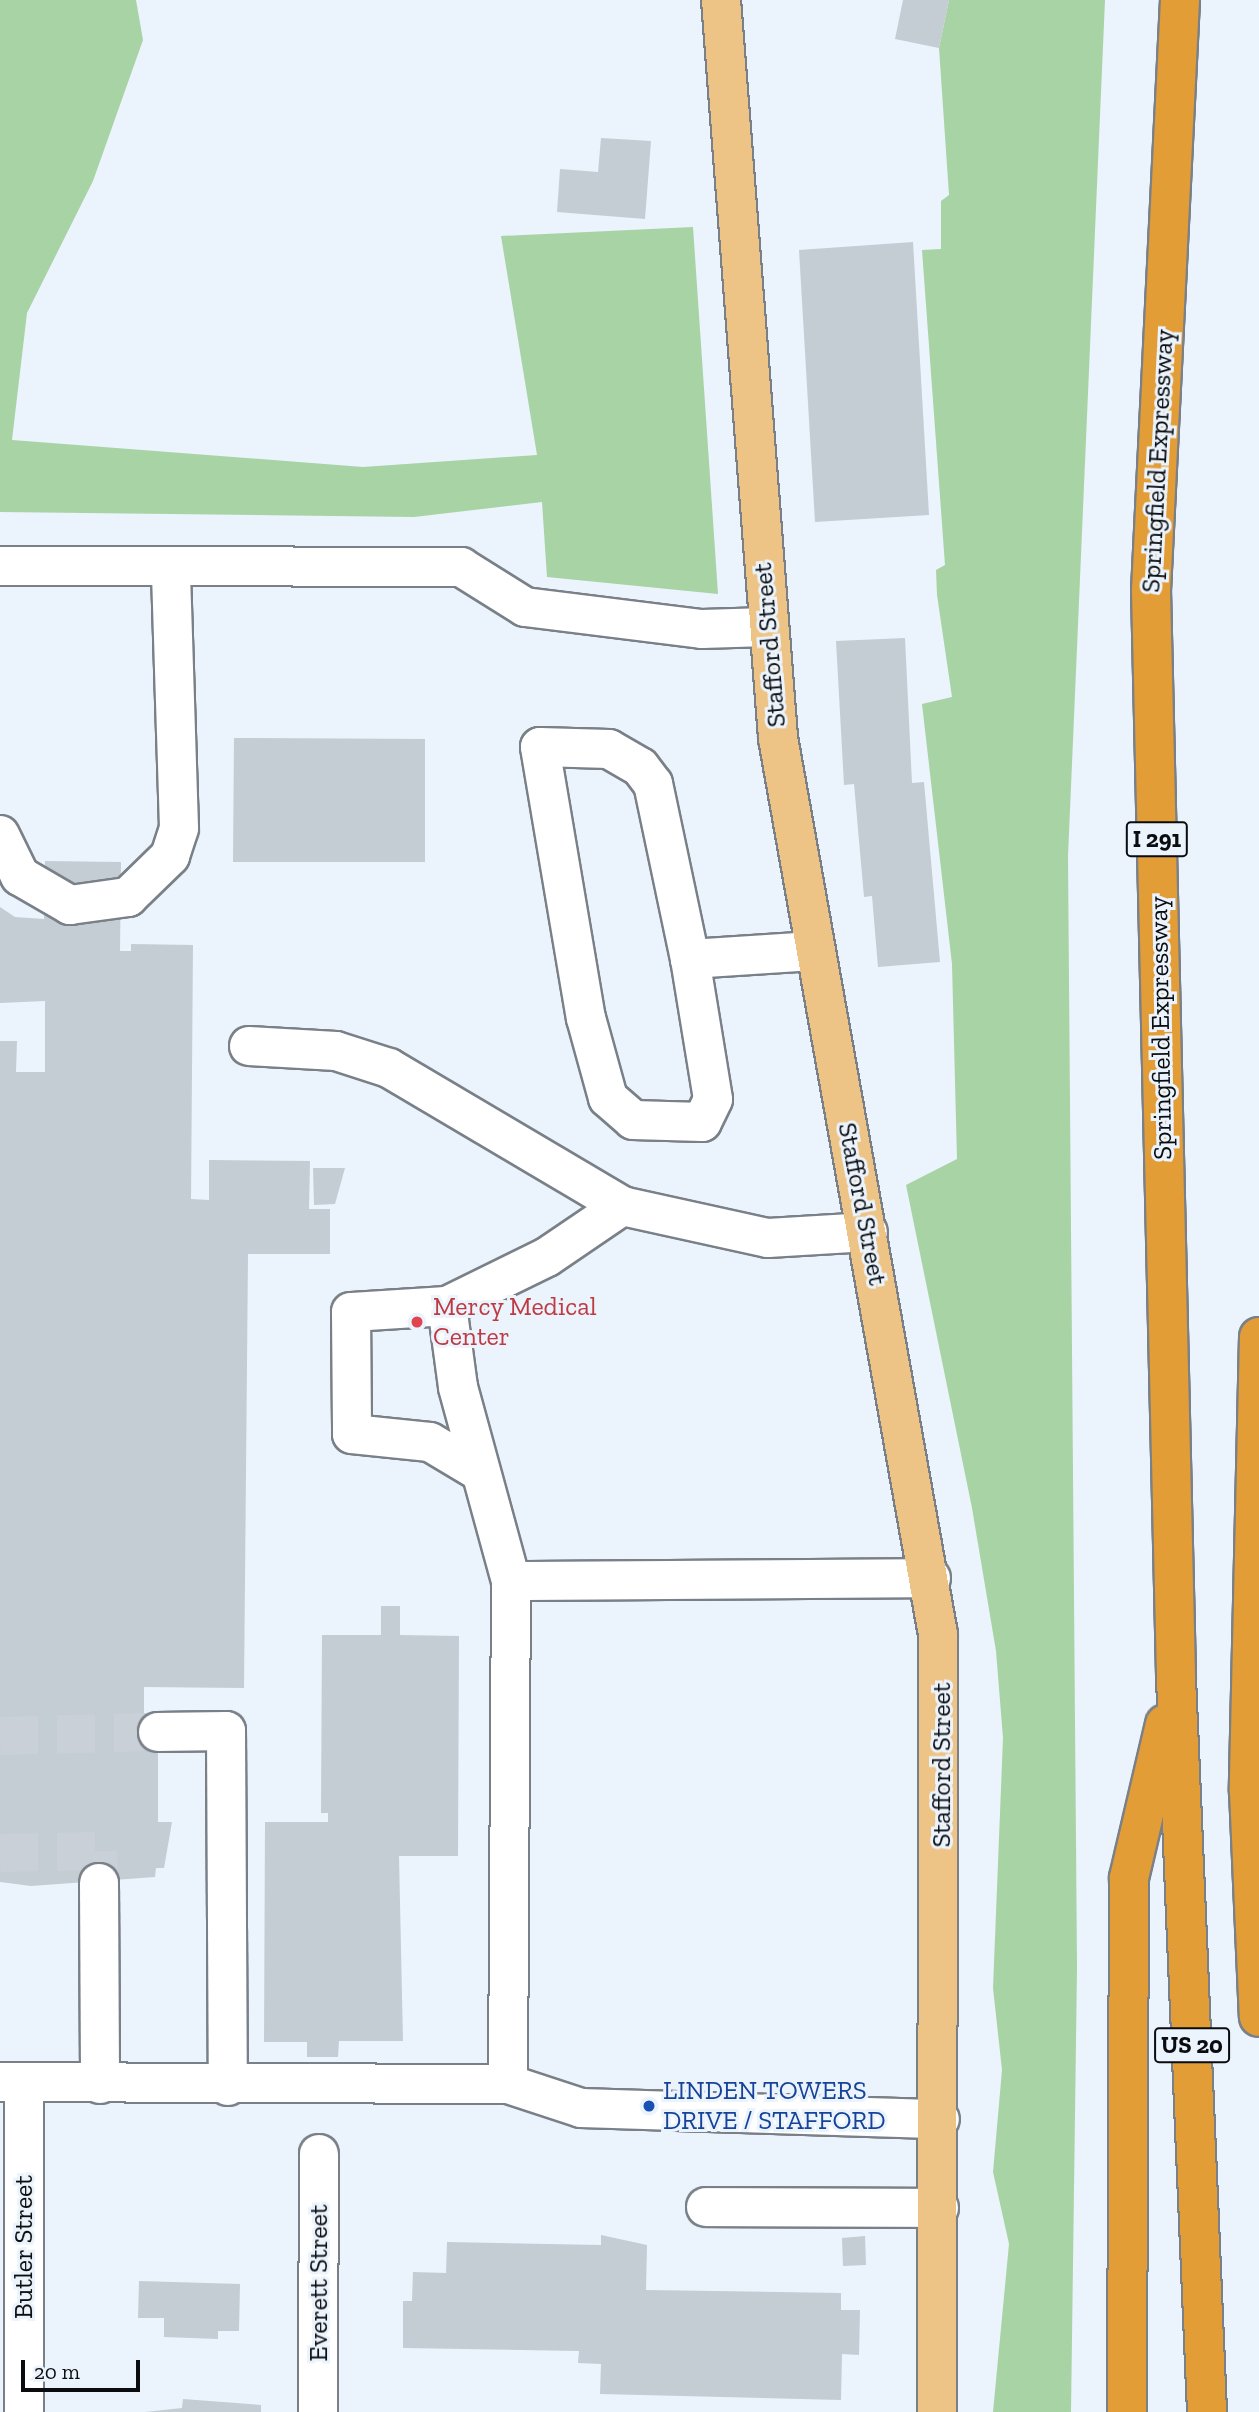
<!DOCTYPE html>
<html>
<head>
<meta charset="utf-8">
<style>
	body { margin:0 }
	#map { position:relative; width:1259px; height:2412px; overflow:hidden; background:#ebf3fc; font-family:"Zilla Slab",serif }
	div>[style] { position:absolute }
	.green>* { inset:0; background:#a8d3a5 }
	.building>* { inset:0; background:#c4ccd4 }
	.minor-tunnel>* { height:38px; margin-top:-19px; transform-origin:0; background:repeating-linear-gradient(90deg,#c9d0d8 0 38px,transparent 0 57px) }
	.roads { filter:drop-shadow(2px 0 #7a8088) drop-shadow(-2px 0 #7a8088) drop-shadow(0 2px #7a8088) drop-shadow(0 -2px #7a8088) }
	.minor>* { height:38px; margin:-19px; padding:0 19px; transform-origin:19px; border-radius:19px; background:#fff }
	.major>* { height:38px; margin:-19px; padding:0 19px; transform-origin:19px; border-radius:19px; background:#eec486 }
	.highway>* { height:38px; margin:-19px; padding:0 19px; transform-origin:19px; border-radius:19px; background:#e29d36 }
	.dots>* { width:19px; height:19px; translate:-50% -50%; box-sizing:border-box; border:4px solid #ebf3fc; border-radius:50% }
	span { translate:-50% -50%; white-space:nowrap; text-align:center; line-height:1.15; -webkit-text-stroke:6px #ebf3fc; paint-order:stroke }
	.shield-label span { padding:2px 5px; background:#ebf3fc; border:2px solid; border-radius:5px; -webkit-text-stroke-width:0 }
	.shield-label { font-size:24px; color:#0a0c0f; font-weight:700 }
	.street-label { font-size:26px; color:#0a0c0f }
	.health-label { font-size:26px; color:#be3a42 }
	.left { translate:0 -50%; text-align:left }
	.transit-label { font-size:26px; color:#164399 }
	.scale { position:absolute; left:21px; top:2360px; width:119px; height:32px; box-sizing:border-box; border:4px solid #0a0c0f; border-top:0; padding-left:9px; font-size:21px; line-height:24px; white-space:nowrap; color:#0a0c0f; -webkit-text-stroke:5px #ebf3fc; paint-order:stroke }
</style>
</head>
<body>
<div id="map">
	<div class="green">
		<div style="clip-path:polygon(0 0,136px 0,143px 40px,93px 181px,27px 313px,12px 440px,363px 467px,537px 455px,501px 236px,693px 227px,718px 594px,547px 577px,542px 502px,414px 517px,0 512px)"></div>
		<div style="clip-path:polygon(949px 0,1105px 0,1068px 856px,1077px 1967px,1071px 2412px,993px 2412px,1009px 2244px,993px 2172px,1002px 2070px,993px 1988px,1003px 1738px,996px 1651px,972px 1508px,906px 1185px,957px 1159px,952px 964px,922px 704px,952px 697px,937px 595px,936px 570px,945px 565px,922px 250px,941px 249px,941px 201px,949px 195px,939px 48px)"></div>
	</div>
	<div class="building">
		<div style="clip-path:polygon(903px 0,949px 0,939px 48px,895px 39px)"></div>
		<div style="clip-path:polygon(601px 138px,651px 141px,645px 219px,557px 212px,560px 169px,598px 172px)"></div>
		<div style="clip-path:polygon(913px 242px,929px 515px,815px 522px,799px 250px)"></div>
		<div style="clip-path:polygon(905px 638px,912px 783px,924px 782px,940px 962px,878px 967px,872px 896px,864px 897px,854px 784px,844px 785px,836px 641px)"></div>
		<div style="clip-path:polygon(234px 738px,425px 739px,425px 862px,233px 862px)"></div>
		<div style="clip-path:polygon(evenodd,45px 861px,121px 862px,120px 951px,131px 951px,131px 944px,193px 945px,191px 1199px,209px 1200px,209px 1160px,310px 1161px,309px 1209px,330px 1209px,330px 1254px,248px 1254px,244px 1688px,144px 1687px,144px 1715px,158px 1714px,158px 1822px,172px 1822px,164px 1868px,156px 1868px,155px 1877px,31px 1886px,0 1882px,0 1041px,17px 1041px,16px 1072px,45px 1072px,45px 1001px,0 1003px,0 907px,15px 917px,44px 919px,45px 861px,97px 883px,65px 916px,64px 884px,97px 883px)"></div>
		<div style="clip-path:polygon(313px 1168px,345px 1168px,335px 1204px,314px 1205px)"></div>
		<div style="clip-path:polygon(381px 1606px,400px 1606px,400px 1635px,459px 1636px,458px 1856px,399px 1856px,403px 2041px,339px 2041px,338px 2057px,307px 2057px,307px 2042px,264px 2042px,265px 1822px,328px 1822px,328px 1813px,321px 1813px,322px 1635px,381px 1635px)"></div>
		<div style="clip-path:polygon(601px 2235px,647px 2245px,646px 2290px,841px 2293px,841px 2310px,860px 2310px,859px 2355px,842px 2354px,841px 2400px,600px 2394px,601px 2364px,578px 2363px,579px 2351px,403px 2348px,403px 2301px,412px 2301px,413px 2272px,446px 2273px,447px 2242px,601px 2245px)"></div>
		<div style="clip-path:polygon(865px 2236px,866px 2265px,843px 2266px,842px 2238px)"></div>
		<div style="clip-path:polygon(139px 2281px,240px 2284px,239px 2331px,218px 2331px,218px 2339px,164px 2337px,164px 2318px,138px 2318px)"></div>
		<div style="clip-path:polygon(183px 2399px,261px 2405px,261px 2412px,145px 2412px,182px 2408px)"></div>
	</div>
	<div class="minor-tunnel">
		<div style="left:0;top:1736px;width:158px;rotate:-1.5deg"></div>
		<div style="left:0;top:1853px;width:98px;rotate:-1.2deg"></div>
		<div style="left:98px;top:1851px;width:32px;rotate:88deg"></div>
	</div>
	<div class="roads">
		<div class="minor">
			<div style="left:0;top:566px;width:461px;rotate:0.1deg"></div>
			<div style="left:461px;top:567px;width:75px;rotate:32deg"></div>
			<div style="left:525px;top:607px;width:178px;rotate:7.1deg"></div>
			<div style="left:702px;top:629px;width:65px;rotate:-1.8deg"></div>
			<div style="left:0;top:835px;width:46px;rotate:64deg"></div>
			<div style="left:20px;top:876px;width:58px;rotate:30.1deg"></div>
			<div style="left:70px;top:905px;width:59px;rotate:-7.9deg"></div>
			<div style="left:128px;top:897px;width:59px;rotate:-44.3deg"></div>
			<div style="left:170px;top:856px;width:29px;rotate:-72deg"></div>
			<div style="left:179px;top:828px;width:261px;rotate:-91.8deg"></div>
			<div style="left:690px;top:959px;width:179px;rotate:-101.9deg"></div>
			<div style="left:653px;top:784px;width:21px;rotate:-127deg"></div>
			<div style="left:640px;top:767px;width:36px;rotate:-150deg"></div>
			<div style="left:609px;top:749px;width:69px;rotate:-178.3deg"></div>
			<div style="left:540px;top:747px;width:275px;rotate:80.4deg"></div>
			<div style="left:586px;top:1018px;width:83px;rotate:74.6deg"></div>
			<div style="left:608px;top:1098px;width:33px;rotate:41deg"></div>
			<div style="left:633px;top:1120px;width:69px;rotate:1.7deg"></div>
			<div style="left:702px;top:1122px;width:25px;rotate:-64deg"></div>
			<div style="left:713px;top:1099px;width:142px;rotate:-99.3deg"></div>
			<div style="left:690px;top:959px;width:124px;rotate:-3.7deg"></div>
			<div style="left:249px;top:1046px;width:87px;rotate:3.3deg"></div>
			<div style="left:336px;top:1051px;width:56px;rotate:17.8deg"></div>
			<div style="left:389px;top:1068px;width:271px;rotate:30.6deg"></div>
			<div style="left:447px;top:1306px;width:96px;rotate:176.4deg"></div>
			<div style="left:351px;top:1312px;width:122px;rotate:89.5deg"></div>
			<div style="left:352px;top:1434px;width:78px;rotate:5.9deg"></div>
			<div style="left:430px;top:1442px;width:55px;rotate:30.8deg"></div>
			<div style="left:511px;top:1581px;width:201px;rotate:-105.3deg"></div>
			<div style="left:458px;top:1387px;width:82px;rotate:-97.7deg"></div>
			<div style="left:447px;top:1306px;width:111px;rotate:-26.1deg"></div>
			<div style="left:547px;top:1257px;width:91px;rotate:-34.2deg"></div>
			<div style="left:622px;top:1206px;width:149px;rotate:12.4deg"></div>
			<div style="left:768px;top:1238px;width:100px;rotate:-3.4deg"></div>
			<div style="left:158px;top:1732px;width:68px;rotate:-0.8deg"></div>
			<div style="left:226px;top:1731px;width:355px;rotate:89.7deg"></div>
			<div style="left:99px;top:1883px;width:201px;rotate:89.7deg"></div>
			<div style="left:0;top:2082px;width:508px;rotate:0.23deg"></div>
			<div style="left:508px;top:2084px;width:77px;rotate:18.2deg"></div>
			<div style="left:581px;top:2108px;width:359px;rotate:1.8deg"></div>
			<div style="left:24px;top:2082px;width:330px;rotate:90deg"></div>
			<div style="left:508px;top:2084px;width:503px;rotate:-89.66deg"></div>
			<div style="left:511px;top:1581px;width:420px;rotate:-0.4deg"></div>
			<div style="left:706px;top:2207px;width:233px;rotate:0.2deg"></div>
			<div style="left:318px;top:2412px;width:258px;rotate:-89.8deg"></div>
		</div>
		<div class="major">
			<div style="left:721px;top:0;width:740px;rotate:85.58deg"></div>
			<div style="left:778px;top:738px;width:910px;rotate:79.88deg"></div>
			<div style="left:938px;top:1634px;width:778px;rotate:90.07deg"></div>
		</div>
		<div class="highway">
			<div style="left:1180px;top:0;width:591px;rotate:92.81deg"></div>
			<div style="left:1151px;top:590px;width:1088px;rotate:88.68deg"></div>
			<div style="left:1176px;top:1678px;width:735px;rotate:87.58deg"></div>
			<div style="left:1259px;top:1337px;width:454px;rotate:91.3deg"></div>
			<div style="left:1249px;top:1791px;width:226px;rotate:87.5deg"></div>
			<div style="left:1127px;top:2412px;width:534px;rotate:-89.79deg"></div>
			<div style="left:1129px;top:1878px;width:158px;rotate:-76.8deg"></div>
		</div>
	</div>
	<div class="dots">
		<div style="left:417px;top:1322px;background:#e0444e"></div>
		<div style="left:649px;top:2106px;background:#1a4fb4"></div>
	</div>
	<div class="shield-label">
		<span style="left:1157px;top:839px">I 291</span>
		<span style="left:1192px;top:2045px">US 20</span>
	</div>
	<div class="street-label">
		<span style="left:1158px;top:461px;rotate:-87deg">Springfield Expressway</span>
		<span style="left:770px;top:645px;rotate:-95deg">Stafford Street</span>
		<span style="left:1161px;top:1028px;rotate:-91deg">Springfield Expressway</span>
		<span style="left:862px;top:1204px;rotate:79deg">Stafford Street</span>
		<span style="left:942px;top:1765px;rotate:-90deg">Stafford Street</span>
		<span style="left:24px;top:2247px;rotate:-90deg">Butler Street</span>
		<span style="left:319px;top:2283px;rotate:-90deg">Everett Street</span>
	</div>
	<div class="health-label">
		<span class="left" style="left:433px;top:1322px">Mercy Medical<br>Center</span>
	</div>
	<div class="transit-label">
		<span class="left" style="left:663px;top:2106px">LINDEN TOWERS<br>DRIVE / STAFFORD</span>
	</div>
	<div class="scale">20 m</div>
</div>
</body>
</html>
